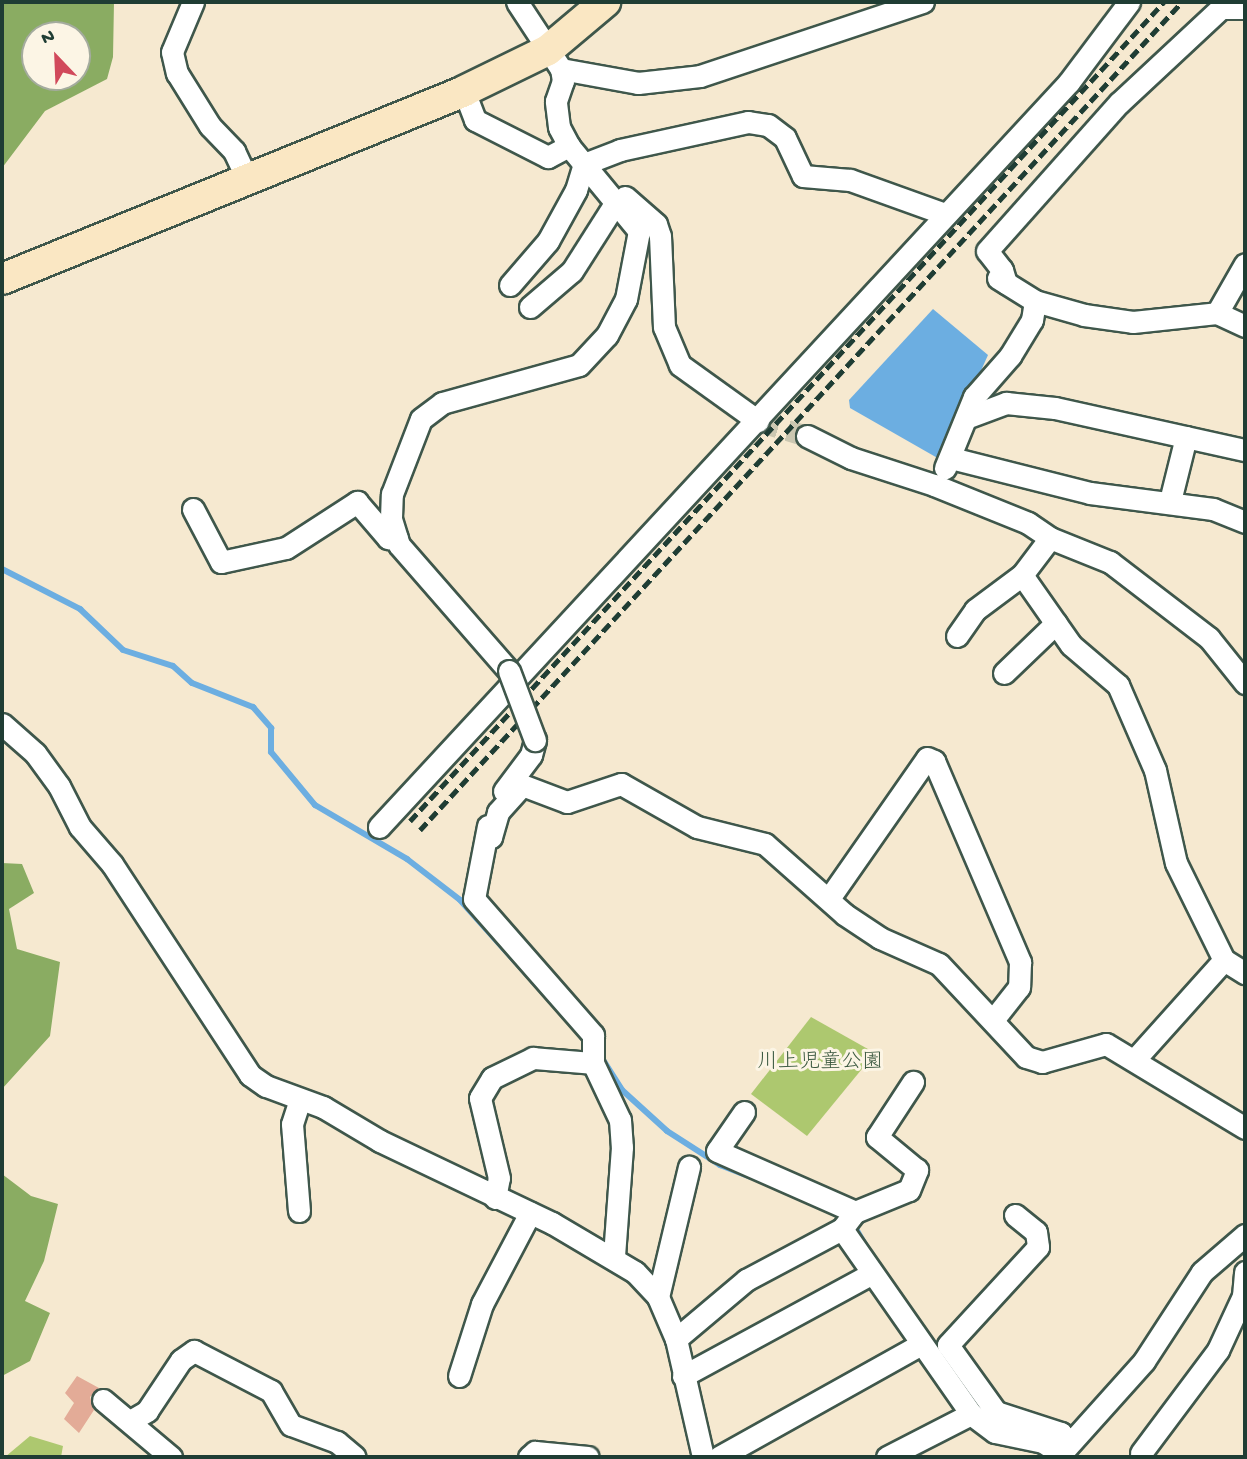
<!DOCTYPE html>
<html>
<head>
<meta charset="utf-8">
<style>
	body { margin:0 }
	#map { position:relative; width:1247px; height:1459px; overflow:hidden; background:#f6e9d0; font-family:"Gochi Hand","Klee One",sans-serif }
	div>[style] { position:absolute }
	.green>* { inset:0; background:#adc86f }
	.forest>* { inset:0; background:#8aac62 }
	.water>* { inset:0; background:#6caee1 }
	.stream>* { height:6px; margin:-3px; padding:0 3px; transform-origin:3px; border-radius:3px; background:#6caee1 }
	.building>* { inset:0; background:#e3ab97 }
	.street-tunnel>* { height:21px; margin-top:-10.5px; transform-origin:0; background:repeating-linear-gradient(90deg,#cbc7b1 0 21px,transparent 0 31px) }
	.roads { filter:drop-shadow(2px 0 #3f574b) drop-shadow(-2px 0 #3f574b) drop-shadow(0 2px #3f574b) drop-shadow(0 -2px #3f574b) }
	.street>* { height:21px; margin:-10.5px; padding:0 10.5px; transform-origin:10.5px; border-radius:10.5px; background:#fff }
	.secondary>* { height:30px; margin:-15px; padding:0 15px; transform-origin:15px; border-radius:15px; background:#fae7c3 }
	.rail>* { height:5px; margin-top:-2.5px; transform-origin:0; background:repeating-linear-gradient(90deg,#1f3d34 0 10px,transparent 0 15px) }
	.bridges { filter:drop-shadow(2px 0 #3f574b) drop-shadow(-2px 0 #3f574b) drop-shadow(0 2px #3f574b) drop-shadow(0 -2px #3f574b) }
	.street-bridge>* { height:21px; margin:-10.5px; padding:0 10.5px; transform-origin:10.5px; border-radius:10.5px; background:#fff }
	span { translate:-50% -50%; white-space:nowrap; text-align:center; line-height:1.15; -webkit-text-stroke:6px #fcf5e5; paint-order:stroke }
	.park-label { font-size:21px; color:#3b5940 }
	.frame { position:absolute; inset:0; border:4px solid #1f3d34; pointer-events:none }
	.north { position:absolute; left:21px; top:21px; width:70px; height:70px; box-sizing:border-box; background:#fcf5e5; border:2px solid #a4ab9e; border-radius:50%; rotate:337deg; font-size:19px; font-weight:700; line-height:28px; text-align:center; color:#1f3d34 }
	.north::after { content:''; display:block; margin:auto; width:24px; height:32px; background:#d1495b; clip-path:polygon(50% 0,100% 100%,50% 72%,0 100%) }
</style>
</head>
<body>
<div id="map">
	<div class="green">
		<div style="clip-path:polygon(811px 1017px,875px 1053px,807px 1136px,751px 1094px)"></div>
		<div style="clip-path:polygon(30px 1436px,63px 1446px,61px 1457px,5px 1457px)"></div>
	</div>
	<div class="forest">
		<div style="clip-path:polygon(evenodd,2px 2px,114px 2px,113px 57px,107px 79px,45px 111px,2px 168px,2px 2px,35px 35px,77px 35px,77px 77px,35px 77px,35px 35px)"></div>
		<div style="clip-path:polygon(2px 863px,22px 864px,34px 893px,9px 909px,17px 949px,60px 962px,50px 1036px,2px 1089px)"></div>
		<div style="clip-path:polygon(2px 1174px,31px 1196px,58px 1204px,44px 1261px,25px 1301px,50px 1313px,30px 1361px,2px 1376px)"></div>
	</div>
	<div class="water">
		<div style="clip-path:polygon(933px 309px,988px 355px,941px 460px,850px 408px,849px 400px)"></div>
	</div>
	<div class="stream">
		<div style="left:2px;top:569px;width:88px;rotate:27.1deg"></div>
		<div style="left:80px;top:609px;width:59px;rotate:43.6deg"></div>
		<div style="left:123px;top:650px;width:52px;rotate:17.7deg"></div>
		<div style="left:173px;top:666px;width:25px;rotate:42deg"></div>
		<div style="left:192px;top:683px;width:66px;rotate:21.5deg"></div>
		<div style="left:253px;top:707px;width:28px;rotate:49deg"></div>
		<div style="left:271px;top:728px;width:24px;rotate:90deg"></div>
		<div style="left:271px;top:752px;width:69px;rotate:50.3deg"></div>
		<div style="left:315px;top:805px;width:107px;rotate:30.4deg"></div>
		<div style="left:407px;top:859px;width:67px;rotate:37.7deg"></div>
		<div style="left:460px;top:900px;width:156px;rotate:48.1deg"></div>
		<div style="left:600px;top:1055px;width:41px;rotate:57.8deg"></div>
		<div style="left:622px;top:1090px;width:61px;rotate:42.3deg"></div>
		<div style="left:667px;top:1131px;width:63px;rotate:32.7deg"></div>
		<div style="left:720px;top:1165px;width:33px;rotate:21deg"></div>
		<div style="left:852px;top:1222px;width:28px;rotate:60deg"></div>
	</div>
	<div class="building">
		<div style="clip-path:polygon(77px 1376px,99px 1388px,90px 1397px,94px 1410px,79px 1433px,64px 1419px,74px 1403px,65px 1393px)"></div>
	</div>
	<div class="street-tunnel">
		<div style="left:758px;top:421px;width:51px;rotate:17deg"></div>
	</div>
	<div class="roads">
		<div class="street">
			<div style="left:193px;top:2px;width:54px;rotate:112.8deg"></div>
			<div style="left:172px;top:52px;width:22px;rotate:77deg"></div>
			<div style="left:177px;top:73px;width:62px;rotate:58.1deg"></div>
			<div style="left:210px;top:126px;width:35px;rotate:46deg"></div>
			<div style="left:234px;top:151px;width:31px;rotate:65deg"></div>
			<div style="left:517px;top:2px;width:80px;rotate:56.7deg"></div>
			<div style="left:561px;top:69px;width:78px;rotate:10.3deg"></div>
			<div style="left:638px;top:83px;width:62px;rotate:-6.4deg"></div>
			<div style="left:700px;top:76px;width:235px;rotate:-18.4deg"></div>
			<div style="left:464px;top:91px;width:31px;rotate:69deg"></div>
			<div style="left:475px;top:120px;width:82px;rotate:26.9deg"></div>
			<div style="left:548px;top:157px;width:24px;rotate:-28deg"></div>
			<div style="left:625px;top:197px;width:41px;rotate:41.1deg"></div>
			<div style="left:656px;top:224px;width:13px;rotate:72deg"></div>
			<div style="left:660px;top:236px;width:91px;rotate:87.5deg"></div>
			<div style="left:664px;top:327px;width:41px;rotate:67.2deg"></div>
			<div style="left:680px;top:365px;width:96px;rotate:35.7deg"></div>
			<div style="left:998px;top:278px;width:44px;rotate:31.9deg"></div>
			<div style="left:1035px;top:301px;width:51px;rotate:15.9deg"></div>
			<div style="left:1084px;top:315px;width:49px;rotate:8.1deg"></div>
			<div style="left:1133px;top:322px;width:84px;rotate:-6.1deg"></div>
			<div style="left:1217px;top:313px;width:31px;rotate:25deg"></div>
			<div style="left:1006px;top:283px;width:14px;rotate:-107deg"></div>
			<div style="left:1002px;top:270px;width:24px;rotate:-128deg"></div>
			<div style="left:987px;top:251px;width:198px;rotate:-48.3deg"></div>
			<div style="left:1119px;top:103px;width:139px;rotate:-43deg"></div>
			<div style="left:1221px;top:8px;width:24px"></div>
			<div style="left:510px;top:285px;width:58px;rotate:-49.2deg"></div>
			<div style="left:548px;top:241px;width:58px;rotate:-61.2deg"></div>
			<div style="left:576px;top:190px;width:27px;rotate:-73deg"></div>
			<div style="left:584px;top:164px;width:39px;rotate:-21deg"></div>
			<div style="left:620px;top:150px;width:131px;rotate:-12.3deg"></div>
			<div style="left:748px;top:122px;width:20px;rotate:9deg"></div>
			<div style="left:768px;top:125px;width:21px;rotate:37deg"></div>
			<div style="left:785px;top:138px;width:42px;rotate:64.7deg"></div>
			<div style="left:803px;top:176px;width:47px;rotate:4.9deg"></div>
			<div style="left:850px;top:180px;width:101px;rotate:19.7deg"></div>
			<div style="left:530px;top:307px;width:55px;rotate:-40.6deg"></div>
			<div style="left:572px;top:271px;width:82px;rotate:-57.5deg"></div>
			<div style="left:1217px;top:313px;width:56px;rotate:-60.3deg"></div>
			<div style="left:966px;top:418px;width:43px;rotate:-20.6deg"></div>
			<div style="left:1006px;top:403px;width:49px;rotate:5.8deg"></div>
			<div style="left:1055px;top:408px;width:195px;rotate:12.5deg"></div>
			<div style="left:807px;top:436px;width:49px;rotate:26.6deg"></div>
			<div style="left:851px;top:458px;width:87px;rotate:18deg"></div>
			<div style="left:934px;top:485px;width:101px;rotate:22deg"></div>
			<div style="left:1028px;top:523px;width:27px;rotate:34deg"></div>
			<div style="left:1050px;top:538px;width:65px;rotate:21.8deg"></div>
			<div style="left:1110px;top:562px;width:125px;rotate:37.5deg"></div>
			<div style="left:1209px;top:638px;width:58px;rotate:51.3deg"></div>
			<div style="left:951px;top:458px;width:143px;rotate:14.1deg"></div>
			<div style="left:1090px;top:493px;width:124px;rotate:7.4deg"></div>
			<div style="left:1213px;top:509px;width:35px;rotate:22deg"></div>
			<div style="left:945px;top:468px;width:77px;rotate:-67.8deg"></div>
			<div style="left:974px;top:397px;width:55px;rotate:-48.7deg"></div>
			<div style="left:1010px;top:356px;width:42px;rotate:-58.6deg"></div>
			<div style="left:1032px;top:320px;width:19px;rotate:-81deg"></div>
			<div style="left:1170px;top:501px;width:66px;rotate:-76deg"></div>
			<div style="left:193px;top:509px;width:60px;rotate:62.2deg"></div>
			<div style="left:221px;top:562px;width:66px;rotate:-12.2deg"></div>
			<div style="left:286px;top:548px;width:85px;rotate:-32.9deg"></div>
			<div style="left:357px;top:502px;width:48px;rotate:49.3deg"></div>
			<div style="left:388px;top:538px;width:9px"></div>
			<div style="left:1022px;top:575px;width:85px;rotate:55deg"></div>
			<div style="left:1071px;top:645px;width:62px;rotate:40.4deg"></div>
			<div style="left:1118px;top:685px;width:93px;rotate:66.5deg"></div>
			<div style="left:1155px;top:770px;width:95px;rotate:77.3deg"></div>
			<div style="left:1176px;top:863px;width:108px;rotate:63.7deg"></div>
			<div style="left:1224px;top:960px;width:25px;rotate:32deg"></div>
			<div style="left:957px;top:636px;width:32px;rotate:-55deg"></div>
			<div style="left:975px;top:610px;width:59px;rotate:-36.7deg"></div>
			<div style="left:1022px;top:575px;width:46px;rotate:-52.9deg"></div>
			<div style="left:509px;top:671px;width:167px;rotate:-131.1deg"></div>
			<div style="left:399px;top:545px;width:28px;rotate:-107deg"></div>
			<div style="left:391px;top:518px;width:24px;rotate:-88deg"></div>
			<div style="left:392px;top:494px;width:80px;rotate:-68.9deg"></div>
			<div style="left:421px;top:419px;width:26px;rotate:-37deg"></div>
			<div style="left:442px;top:403px;width:142px;rotate:-15.5deg"></div>
			<div style="left:579px;top:365px;width:41px;rotate:-47deg"></div>
			<div style="left:607px;top:335px;width:41px;rotate:-62.2deg"></div>
			<div style="left:626px;top:299px;width:69px;rotate:-79.2deg"></div>
			<div style="left:639px;top:231px;width:110px;rotate:-129.5deg"></div>
			<div style="left:569px;top:146px;width:21px;rotate:-118deg"></div>
			<div style="left:559px;top:127px;width:26px;rotate:-97deg"></div>
			<div style="left:556px;top:101px;width:21px;rotate:-71deg"></div>
			<div style="left:563px;top:81px;width:12px;rotate:-99deg"></div>
			<div style="left:1004px;top:673px;width:72px;rotate:-43.9deg"></div>
			<div style="left:2px;top:724px;width:44px;rotate:41.3deg"></div>
			<div style="left:35px;top:753px;width:41px;rotate:54deg"></div>
			<div style="left:59px;top:786px;width:46px;rotate:62.9deg"></div>
			<div style="left:80px;top:827px;width:49px;rotate:49.1deg"></div>
			<div style="left:112px;top:864px;width:252px;rotate:56.8deg"></div>
			<div style="left:250px;top:1075px;width:19px;rotate:35deg"></div>
			<div style="left:266px;top:1086px;width:61px;rotate:20.2deg"></div>
			<div style="left:323px;top:1107px;width:66px;rotate:30.8deg"></div>
			<div style="left:380px;top:1141px;width:191px;rotate:25.5deg"></div>
			<div style="left:552px;top:1223px;width:96px;rotate:30.6deg"></div>
			<div style="left:635px;top:1272px;width:34px;rotate:47deg"></div>
			<div style="left:658px;top:1297px;width:46px;rotate:66.8deg"></div>
			<div style="left:676px;top:1339px;width:121px;rotate:77.1deg"></div>
			<div style="left:504px;top:791px;width:45px;rotate:-53.1deg"></div>
			<div style="left:531px;top:755px;width:16px;rotate:-75deg"></div>
			<div style="left:488px;top:826px;width:74px;rotate:100.9deg"></div>
			<div style="left:474px;top:899px;width:181px;rotate:48.8deg"></div>
			<div style="left:593px;top:1035px;width:28px;rotate:90deg"></div>
			<div style="left:593px;top:1063px;width:63px;rotate:64.7deg"></div>
			<div style="left:620px;top:1120px;width:27px;rotate:86deg"></div>
			<div style="left:622px;top:1147px;width:110px;rotate:94.2deg"></div>
			<div style="left:379px;top:827px;width:1015px;rotate:-47.19deg"></div>
			<div style="left:1069px;top:82px;width:100px;rotate:-53.1deg"></div>
			<div style="left:486px;top:838px;width:5px;rotate:-11deg"></div>
			<div style="left:491px;top:837px;width:26px;rotate:-74deg"></div>
			<div style="left:498px;top:812px;width:36px;rotate:-48deg"></div>
			<div style="left:522px;top:785px;width:48px;rotate:20.7deg"></div>
			<div style="left:567px;top:802px;width:57px;rotate:-18.4deg"></div>
			<div style="left:621px;top:784px;width:87px;rotate:29.5deg"></div>
			<div style="left:697px;top:827px;width:70px;rotate:14deg"></div>
			<div style="left:765px;top:844px;width:106px;rotate:41.5deg"></div>
			<div style="left:844px;top:914px;width:43px;rotate:33.7deg"></div>
			<div style="left:880px;top:938px;width:64px;rotate:23.8deg"></div>
			<div style="left:939px;top:964px;width:127px;rotate:46.9deg"></div>
			<div style="left:1026px;top:1057px;width:17px;rotate:17deg"></div>
			<div style="left:1042px;top:1062px;width:66px;rotate:-15.7deg"></div>
			<div style="left:1106px;top:1044px;width:162px;rotate:31.1deg"></div>
			<div style="left:830px;top:897px;width:169px;rotate:-55.1deg"></div>
			<div style="left:927px;top:758px;width:8px;rotate:23deg"></div>
			<div style="left:934px;top:761px;width:219px;rotate:66.8deg"></div>
			<div style="left:1020px;top:962px;width:25px;rotate:92deg"></div>
			<div style="left:1019px;top:987px;width:42px;rotate:128.2deg"></div>
			<div style="left:1136px;top:1058px;width:132px;rotate:-48.1deg"></div>
			<div style="left:744px;top:1112px;width:47px;rotate:124.7deg"></div>
			<div style="left:717px;top:1151px;width:151px;rotate:23.8deg"></div>
			<div style="left:495px;top:1198px;width:20px;rotate:-79deg"></div>
			<div style="left:499px;top:1178px;width:82px;rotate:-103.4deg"></div>
			<div style="left:480px;top:1098px;width:23px;rotate:-59deg"></div>
			<div style="left:492px;top:1078px;width:46px;rotate:-26deg"></div>
			<div style="left:533px;top:1058px;width:60px;rotate:4.8deg"></div>
			<div style="left:299px;top:1211px;width:87px;rotate:-94.6deg"></div>
			<div style="left:292px;top:1124px;width:26px;rotate:-72deg"></div>
			<div style="left:1015px;top:1215px;width:27px;rotate:39deg"></div>
			<div style="left:1036px;top:1232px;width:15px;rotate:82deg"></div>
			<div style="left:1038px;top:1247px;width:133px;rotate:132.6deg"></div>
			<div style="left:948px;top:1345px;width:82px;rotate:54.4deg"></div>
			<div style="left:996px;top:1412px;width:68px;rotate:17.9deg"></div>
			<div style="left:1061px;top:1433px;width:22px;rotate:87deg"></div>
			<div style="left:842px;top:1229px;width:226px;rotate:55.1deg"></div>
			<div style="left:971px;top:1414px;width:30px;rotate:37deg"></div>
			<div style="left:995px;top:1432px;width:49px;rotate:11.8deg"></div>
			<div style="left:1043px;top:1442px;width:18px;rotate:34deg"></div>
			<div style="left:658px;top:1297px;width:134px;rotate:-76.6deg"></div>
			<div style="left:676px;top:1339px;width:92px;rotate:-40.1deg"></div>
			<div style="left:746px;top:1280px;width:109px;rotate:-28deg"></div>
			<div style="left:842px;top:1229px;width:21px;rotate:-53deg"></div>
			<div style="left:855px;top:1212px;width:58px;rotate:-22.2deg"></div>
			<div style="left:909px;top:1190px;width:22px;rotate:-68deg"></div>
			<div style="left:917px;top:1170px;width:52px;rotate:-140.5deg"></div>
			<div style="left:877px;top:1137px;width:66px;rotate:-56.8deg"></div>
			<div style="left:459px;top:1376px;width:76px;rotate:-72.3deg"></div>
			<div style="left:482px;top:1304px;width:103px;rotate:-62.2deg"></div>
			<div style="left:683px;top:1376px;width:214px;rotate:-28.5deg"></div>
			<div style="left:103px;top:1400px;width:89px;rotate:40deg"></div>
			<div style="left:130px;top:1421px;width:20px;rotate:-30deg"></div>
			<div style="left:147px;top:1411px;width:61px;rotate:-56.3deg"></div>
			<div style="left:181px;top:1360px;width:16px;rotate:-35deg"></div>
			<div style="left:194px;top:1351px;width:87px;rotate:27.5deg"></div>
			<div style="left:271px;top:1391px;width:39px;rotate:60deg"></div>
			<div style="left:291px;top:1425px;width:49px;rotate:20.3deg"></div>
			<div style="left:337px;top:1442px;width:23px;rotate:40deg"></div>
			<div style="left:1141px;top:1453px;width:129px;rotate:-53.2deg"></div>
			<div style="left:1218px;top:1350px;width:60px;rotate:-65.2deg"></div>
			<div style="left:1243px;top:1296px;width:24px;rotate:-85deg"></div>
			<div style="left:529px;top:1457px;width:8px;rotate:-40deg"></div>
			<div style="left:535px;top:1452px;width:53px;rotate:5.4deg"></div>
			<div style="left:719px;top:1457px;width:231px;rotate:-29.2deg"></div>
			<div style="left:887px;top:1457px;width:94px;rotate:-27.1deg"></div>
			<div style="left:1058px;top:1457px;width:129px;rotate:-48.1deg"></div>
			<div style="left:1144px;top:1361px;width:106px;rotate:-56.9deg"></div>
			<div style="left:1202px;top:1272px;width:57px;rotate:-40.7deg"></div>
		</div>
		<div class="secondary">
			<div style="left:2px;top:279px;width:499px;rotate:-22.1deg"></div>
			<div style="left:464px;top:91px;width:93px;rotate:-26deg"></div>
			<div style="left:548px;top:50px;width:75px;rotate:-40.1deg"></div>
		</div>
	</div>
	<div class="rail">
		<div style="left:410px;top:821px;width:1113px;rotate:-47.37deg"></div>
		<div style="left:420px;top:830px;width:1125px;rotate:-47.38deg"></div>
	</div>
	<div class="bridges">
		<div class="street-bridge">
			<div style="left:509px;top:671px;width:74px;rotate:69.4deg"></div>
		</div>
	</div>
	<div class="park-label">
		<span style="left:820px;top:1064px">川上児童公園</span>
	</div>
	<div class="frame"></div>
	<div class="north">N</div>
</div>
</body>
</html>
